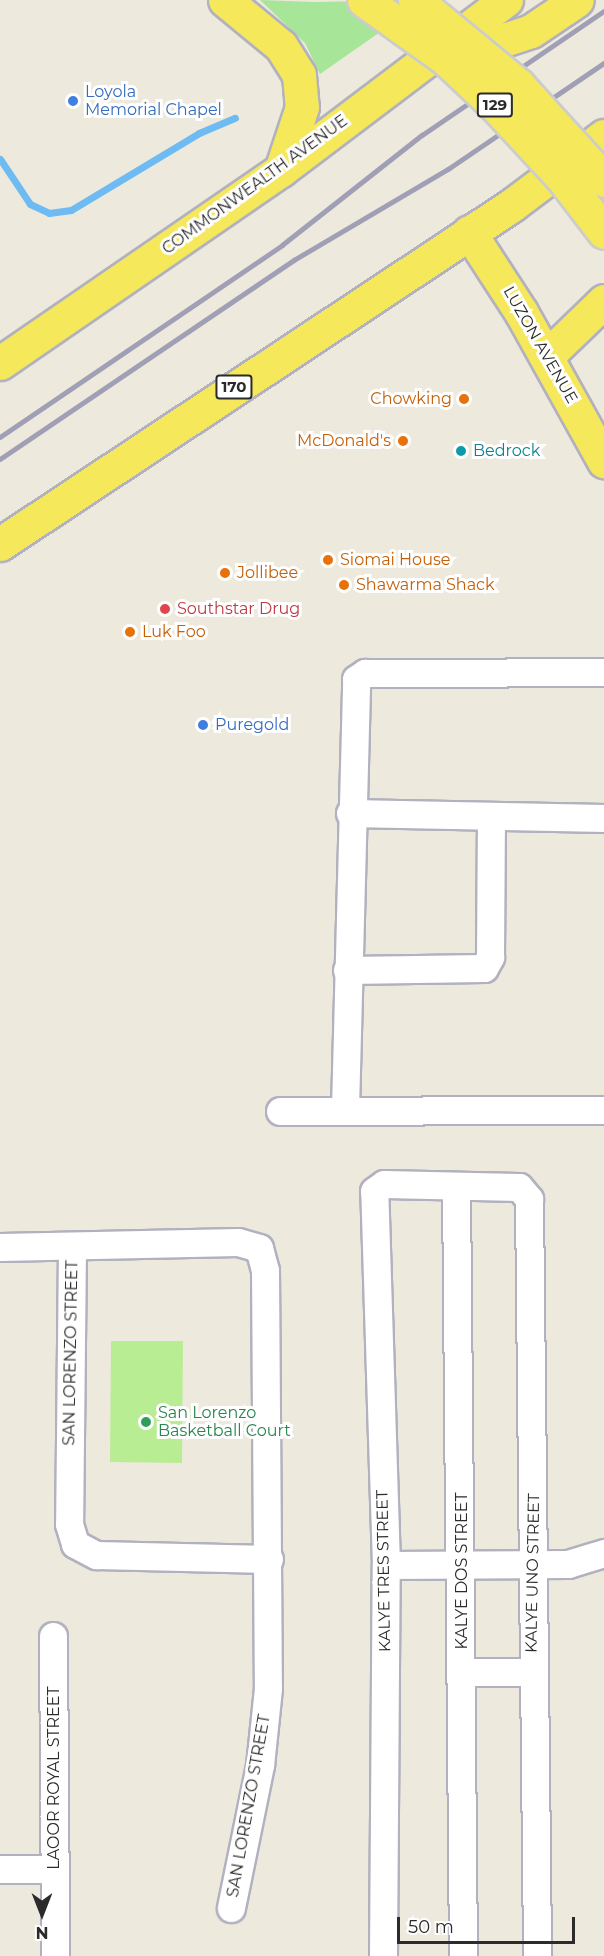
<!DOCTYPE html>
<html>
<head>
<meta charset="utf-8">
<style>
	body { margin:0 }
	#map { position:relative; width:604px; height:1956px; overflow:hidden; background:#ede9dd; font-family:Montserrat,sans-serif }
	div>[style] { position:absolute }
	.green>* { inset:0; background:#a7e598 }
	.pitch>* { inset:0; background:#b9ed94 }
	.stream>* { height:7px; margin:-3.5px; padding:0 3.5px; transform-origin:3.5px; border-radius:3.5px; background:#6dbbf2 }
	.roads { filter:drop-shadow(2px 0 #b1b1bf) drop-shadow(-2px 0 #b1b1bf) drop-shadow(0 2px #b1b1bf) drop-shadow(0 -2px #b1b1bf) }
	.minor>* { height:27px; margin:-13.5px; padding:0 13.5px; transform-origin:13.5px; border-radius:13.5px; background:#fff }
	.major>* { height:33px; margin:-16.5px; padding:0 16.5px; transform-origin:16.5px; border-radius:16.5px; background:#f5e85b }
	.rail>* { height:4.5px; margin:-2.25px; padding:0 2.25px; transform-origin:2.25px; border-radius:2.25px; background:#a09fb6 }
	.bridges { filter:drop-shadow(2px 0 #ccc) drop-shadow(-2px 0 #ccc) drop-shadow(0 2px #ccc) drop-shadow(0 -2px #ccc) }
	.major-bridge>* { height:33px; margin:-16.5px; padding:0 16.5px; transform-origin:16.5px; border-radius:16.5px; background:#f5e85b }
	.dots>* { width:16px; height:16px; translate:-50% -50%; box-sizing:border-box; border:3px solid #fff; border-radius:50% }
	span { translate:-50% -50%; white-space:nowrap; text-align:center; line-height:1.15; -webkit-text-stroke:6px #fff; paint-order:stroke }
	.shield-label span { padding:2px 4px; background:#fff; border:2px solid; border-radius:4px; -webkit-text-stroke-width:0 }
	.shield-label { font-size:15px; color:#2b2b2b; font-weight:700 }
	.shop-label { font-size:16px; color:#366cbe }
	.left { translate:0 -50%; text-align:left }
	.street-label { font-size:16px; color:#2b2b2b }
	.food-label { font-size:16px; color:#c56008 }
	.right { translate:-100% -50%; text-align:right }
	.culture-label { font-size:16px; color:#0d838f }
	.health-label { font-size:16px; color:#be3a42 }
	.leisure-label { font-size:16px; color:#27864d }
	.north { position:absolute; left:12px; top:1884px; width:60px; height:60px; -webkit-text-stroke:4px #fff; paint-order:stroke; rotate:180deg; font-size:16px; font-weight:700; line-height:24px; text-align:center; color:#2b2b2b }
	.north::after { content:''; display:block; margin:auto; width:21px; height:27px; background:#2b2b2b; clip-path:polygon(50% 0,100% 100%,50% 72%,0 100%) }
	.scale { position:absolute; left:397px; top:1917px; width:178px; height:27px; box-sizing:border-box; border:3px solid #2b2b2b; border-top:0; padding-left:8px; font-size:18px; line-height:21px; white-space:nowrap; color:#2b2b2b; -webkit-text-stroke:4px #fff; paint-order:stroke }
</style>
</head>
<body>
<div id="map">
	<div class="green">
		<div style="clip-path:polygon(260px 0,314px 2px,426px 0,320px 74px,305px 43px)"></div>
	</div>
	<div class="pitch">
		<div style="clip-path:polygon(111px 1341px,183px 1341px,182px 1463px,110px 1462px)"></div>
	</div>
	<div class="stream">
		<div style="left:0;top:159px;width:54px;rotate:56.3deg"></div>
		<div style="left:30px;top:204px;width:21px;rotate:25deg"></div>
		<div style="left:49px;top:213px;width:22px;rotate:-8deg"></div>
		<div style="left:71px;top:210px;width:149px;rotate:-31deg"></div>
		<div style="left:199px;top:133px;width:39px;rotate:-23deg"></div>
	</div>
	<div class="roads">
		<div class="minor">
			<div style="left:350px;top:813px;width:254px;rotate:1.1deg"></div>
			<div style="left:347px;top:970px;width:137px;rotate:-0.8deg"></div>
			<div style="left:484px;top:968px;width:13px;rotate:-61deg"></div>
			<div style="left:490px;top:957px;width:141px;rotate:-89.6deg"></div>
			<div style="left:345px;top:1109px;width:430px;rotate:-88.5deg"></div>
			<div style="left:356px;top:679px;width:11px;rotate:-34deg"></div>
			<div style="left:365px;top:673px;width:239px;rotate:-0.2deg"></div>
			<div style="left:280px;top:1111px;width:324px;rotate:-0.2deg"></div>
			<div style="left:456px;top:1186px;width:770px;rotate:89.48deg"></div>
			<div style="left:0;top:1247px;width:238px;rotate:-1.2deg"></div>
			<div style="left:238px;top:1242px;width:22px;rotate:16deg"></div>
			<div style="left:259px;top:1248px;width:23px;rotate:75deg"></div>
			<div style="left:265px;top:1270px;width:418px;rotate:89.6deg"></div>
			<div style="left:268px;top:1688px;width:77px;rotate:95.9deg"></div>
			<div style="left:260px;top:1765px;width:146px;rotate:101.5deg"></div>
			<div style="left:72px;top:1247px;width:277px;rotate:90.6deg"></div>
			<div style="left:69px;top:1524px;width:21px;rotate:73deg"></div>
			<div style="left:75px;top:1544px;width:24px;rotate:28deg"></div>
			<div style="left:96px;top:1555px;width:173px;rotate:1.3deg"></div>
			<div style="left:386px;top:1565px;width:182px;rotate:-0.3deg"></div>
			<div style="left:568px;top:1564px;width:38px;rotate:-17deg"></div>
			<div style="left:53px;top:1636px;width:320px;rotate:89.6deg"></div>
			<div style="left:462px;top:1672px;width:70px"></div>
			<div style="left:0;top:1869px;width:55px"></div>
			<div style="left:383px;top:1956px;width:391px;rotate:-89.6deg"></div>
			<div style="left:386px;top:1565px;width:374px;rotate:-91.8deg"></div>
			<div style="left:374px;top:1191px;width:12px;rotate:-35deg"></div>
			<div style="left:384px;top:1184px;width:135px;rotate:1.3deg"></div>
			<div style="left:519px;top:1187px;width:16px;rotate:50deg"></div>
			<div style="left:529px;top:1199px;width:757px;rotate:89.39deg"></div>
		</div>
		<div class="major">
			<div style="left:225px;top:0;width:72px;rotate:39.4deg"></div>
			<div style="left:281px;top:46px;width:34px;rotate:58deg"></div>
			<div style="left:299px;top:75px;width:32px;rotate:85deg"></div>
			<div style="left:302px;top:107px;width:66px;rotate:108.4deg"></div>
			<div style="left:452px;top:57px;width:83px;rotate:-18.2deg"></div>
			<div style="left:531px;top:31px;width:55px;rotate:-34deg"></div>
			<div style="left:469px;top:232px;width:95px;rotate:57deg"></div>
			<div style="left:521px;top:312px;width:171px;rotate:60.9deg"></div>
			<div style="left:547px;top:356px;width:79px;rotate:-44deg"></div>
			<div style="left:0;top:363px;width:341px;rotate:-34.5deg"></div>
			<div style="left:281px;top:170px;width:282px;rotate:-37.1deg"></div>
			<div style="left:0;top:544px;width:614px;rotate:-33.51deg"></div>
			<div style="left:512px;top:205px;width:115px;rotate:-36.9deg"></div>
		</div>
	</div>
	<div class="rail">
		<div style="left:0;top:437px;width:341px;rotate:-34.2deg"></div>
		<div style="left:282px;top:245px;width:178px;rotate:-38.2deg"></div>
		<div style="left:422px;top:135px;width:220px;rotate:-34.3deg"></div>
		<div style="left:0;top:459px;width:355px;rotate:-34.1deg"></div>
		<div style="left:294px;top:260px;width:179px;rotate:-30.6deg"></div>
		<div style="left:448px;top:169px;width:189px;rotate:-34.2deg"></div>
	</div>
	<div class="bridges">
		<div class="major-bridge">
			<div style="left:364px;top:0;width:100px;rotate:35.6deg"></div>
			<div style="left:445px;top:58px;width:69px;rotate:43.2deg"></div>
			<div style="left:495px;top:105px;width:98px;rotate:47.1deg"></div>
			<div style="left:562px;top:177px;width:69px;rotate:52.6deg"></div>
			<div style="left:415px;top:0;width:134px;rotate:39.5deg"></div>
			<div style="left:518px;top:85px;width:128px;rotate:47.8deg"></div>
		</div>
	</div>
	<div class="dots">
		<div style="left:73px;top:101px;background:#3f7fe0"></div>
		<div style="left:464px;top:399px;background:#e8710a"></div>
		<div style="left:403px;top:441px;background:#e8710a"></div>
		<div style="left:461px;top:451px;background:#0f9aa8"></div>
		<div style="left:328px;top:560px;background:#e8710a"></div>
		<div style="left:225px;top:573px;background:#e8710a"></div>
		<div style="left:344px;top:585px;background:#e8710a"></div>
		<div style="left:165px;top:609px;background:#e0444e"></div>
		<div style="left:130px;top:632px;background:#e8710a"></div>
		<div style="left:203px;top:725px;background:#3f7fe0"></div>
		<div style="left:146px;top:1422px;background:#2e9e5b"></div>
	</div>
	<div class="shield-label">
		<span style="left:495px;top:105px">129</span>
		<span style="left:234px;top:387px">170</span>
	</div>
	<div class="shop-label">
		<span class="left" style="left:85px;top:101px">Loyola<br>Memorial Chapel</span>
		<span class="left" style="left:215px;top:725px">Puregold</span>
	</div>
	<div class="street-label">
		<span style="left:255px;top:185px;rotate:-36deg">COMMONWEALTH AVENUE</span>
		<span style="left:540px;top:345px;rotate:60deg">LUZON AVENUE</span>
		<span style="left:71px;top:1353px;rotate:-89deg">SAN LORENZO STREET</span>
		<span style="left:384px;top:1571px;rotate:-91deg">KALYE TRES STREET</span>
		<span style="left:462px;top:1571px;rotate:-90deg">KALYE DOS STREET</span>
		<span style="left:533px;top:1573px;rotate:-89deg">KALYE UNO STREET</span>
		<span style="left:54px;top:1778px;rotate:-90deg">LAOOR ROYAL STREET</span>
		<span style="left:249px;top:1806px;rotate:-80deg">SAN LORENZO STREET</span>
	</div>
	<div class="food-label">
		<span class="right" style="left:452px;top:399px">Chowking</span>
		<span class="right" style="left:391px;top:441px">McDonald's</span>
		<span class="left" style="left:340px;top:560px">Siomai House</span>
		<span class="left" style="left:237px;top:573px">Jollibee</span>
		<span class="left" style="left:356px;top:585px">Shawarma Shack</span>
		<span class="left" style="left:142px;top:632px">Luk Foo</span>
	</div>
	<div class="culture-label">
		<span class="left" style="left:473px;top:451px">Bedrock</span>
	</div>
	<div class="health-label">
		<span class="left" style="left:177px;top:609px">Southstar Drug</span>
	</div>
	<div class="leisure-label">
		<span class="left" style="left:158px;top:1422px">San Lorenzo<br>Basketball Court</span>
	</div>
	<div class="north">N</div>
	<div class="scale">50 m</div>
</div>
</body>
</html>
